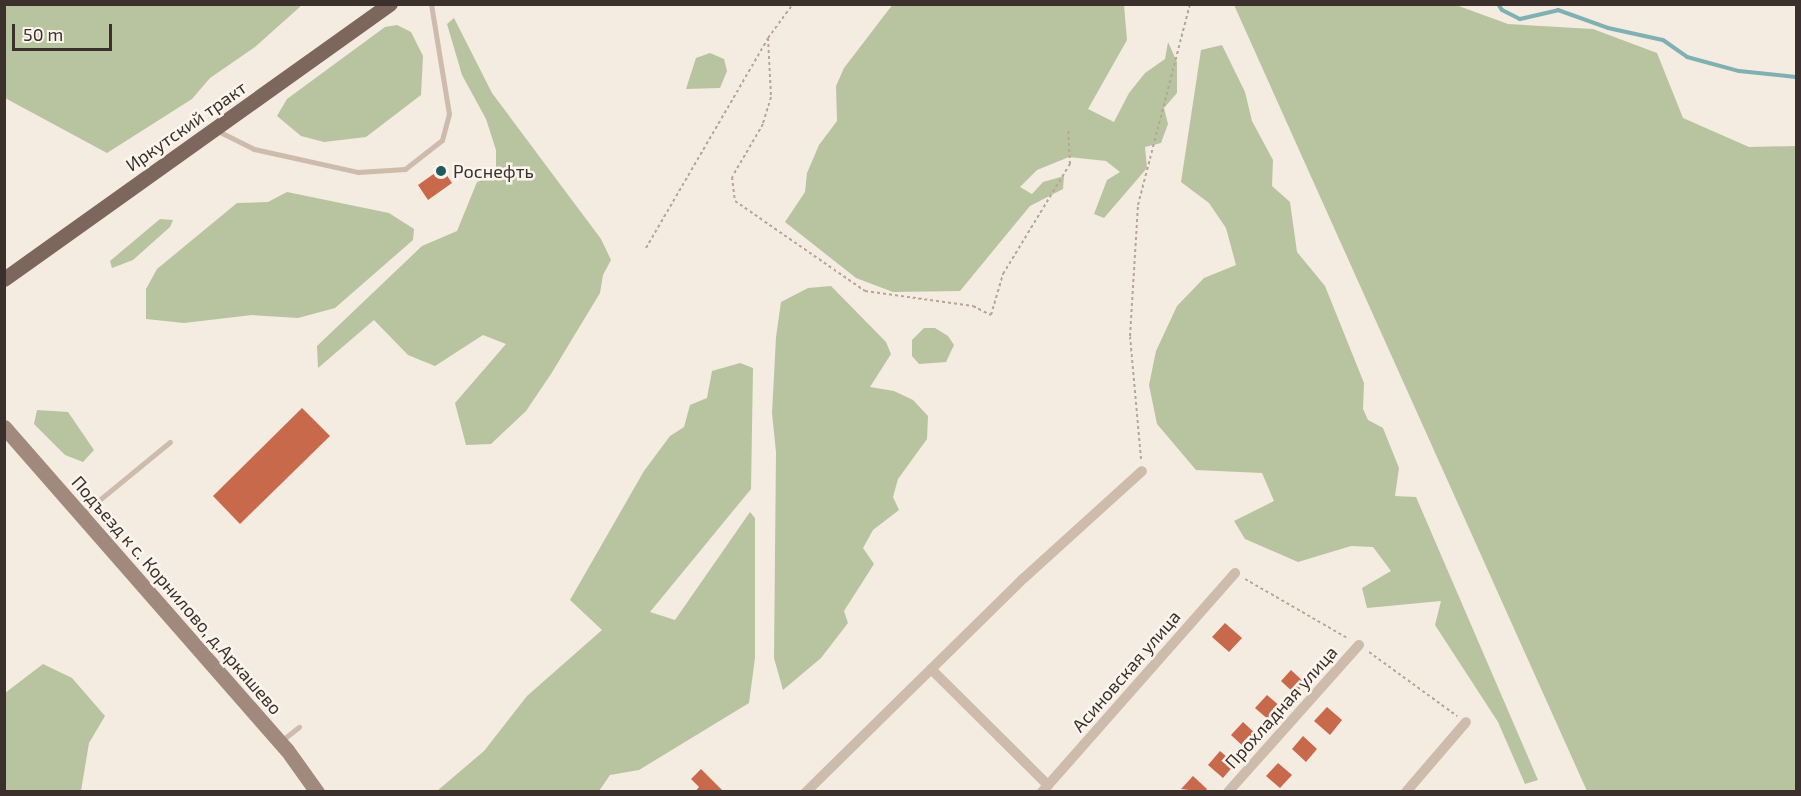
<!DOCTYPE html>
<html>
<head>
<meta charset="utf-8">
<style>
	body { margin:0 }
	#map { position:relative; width:1801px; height:796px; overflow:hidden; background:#f4ebe1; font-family:"Exo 2",sans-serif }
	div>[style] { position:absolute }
	.green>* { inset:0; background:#b8c4a0 }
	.stream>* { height:4px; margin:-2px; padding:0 2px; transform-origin:2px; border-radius:2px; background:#7fb0b2 }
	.building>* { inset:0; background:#c8694b }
	.path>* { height:2px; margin-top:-1px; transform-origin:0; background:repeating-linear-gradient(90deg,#b9a596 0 3px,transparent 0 6px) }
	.lane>* { height:5px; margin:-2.5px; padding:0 2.5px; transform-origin:2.5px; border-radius:2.5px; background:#cdbbac }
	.street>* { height:10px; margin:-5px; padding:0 5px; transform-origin:5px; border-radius:5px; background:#cdbbac }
	.secondary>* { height:15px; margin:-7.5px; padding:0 7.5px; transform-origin:7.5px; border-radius:7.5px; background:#a18a7d }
	.primary>* { height:15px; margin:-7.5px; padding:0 7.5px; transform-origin:7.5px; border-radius:7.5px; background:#7d675c }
	.dots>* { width:16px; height:16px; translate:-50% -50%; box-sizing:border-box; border:3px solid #fbf5ee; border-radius:50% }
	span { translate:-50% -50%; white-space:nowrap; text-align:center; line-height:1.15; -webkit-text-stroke:5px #fbf5ee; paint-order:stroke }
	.street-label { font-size:18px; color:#3b302b }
	.poi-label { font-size:18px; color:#3b302b }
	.left { translate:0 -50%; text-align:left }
	.frame { position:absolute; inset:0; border:6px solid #3b302b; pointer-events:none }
	.scale { position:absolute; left:12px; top:24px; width:100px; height:27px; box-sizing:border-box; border:3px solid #3b302b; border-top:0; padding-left:8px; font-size:18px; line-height:21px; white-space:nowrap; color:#3b302b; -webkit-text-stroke:4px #fbf5ee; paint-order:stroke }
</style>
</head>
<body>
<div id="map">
	<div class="green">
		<div style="clip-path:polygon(893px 4px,1124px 5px,1127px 40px,1088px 109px,1114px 122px,1129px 93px,1145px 73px,1165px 59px,1168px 42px,1177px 62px,1177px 93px,1164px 108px,1168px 124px,1161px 143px,1145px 147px,1147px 168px,1104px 218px,1094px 214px,1107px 180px,1120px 172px,1106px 161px,1069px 157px,1037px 170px,1020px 187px,1032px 194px,1043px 182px,1064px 176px,1063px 189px,1030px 206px,960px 291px,893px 292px,856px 278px,785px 222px,805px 192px,807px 173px,819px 145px,837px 121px,836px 86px,844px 68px)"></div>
		<div style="clip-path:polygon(4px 5px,5px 4px,302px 5px,255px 47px,210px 78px,192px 99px,107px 153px,5px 98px)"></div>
		<div style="clip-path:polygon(1234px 5px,1456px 5px,1508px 24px,1593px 29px,1657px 53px,1683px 118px,1749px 147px,1796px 146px,1796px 791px,1587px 791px)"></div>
		<div style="clip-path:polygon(454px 18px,492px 93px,601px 239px,611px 260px,603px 275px,600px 293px,551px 374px,526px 411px,491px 444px,466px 445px,455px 403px,506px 344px,483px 335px,435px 366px,408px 355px,374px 320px,318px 368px,317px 346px,422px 246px,457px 231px,477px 182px,496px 175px,496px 150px,486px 119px,462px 75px,447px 24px)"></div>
		<div style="clip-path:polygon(397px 25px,411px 32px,423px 56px,421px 95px,366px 137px,324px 142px,301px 136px,277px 116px,287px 99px,385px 27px)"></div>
		<div style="clip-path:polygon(1222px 45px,1245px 92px,1252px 121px,1273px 160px,1272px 186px,1290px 202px,1297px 252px,1325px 286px,1364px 383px,1363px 409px,1368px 420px,1383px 428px,1399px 468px,1395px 496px,1416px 497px,1538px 780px,1525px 784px,1498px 722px,1435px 625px,1441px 601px,1367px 608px,1362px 588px,1391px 571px,1373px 547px,1351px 546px,1298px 562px,1245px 539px,1234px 521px,1274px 501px,1262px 473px,1196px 470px,1157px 424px,1149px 385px,1156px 351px,1177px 306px,1204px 278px,1236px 265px,1226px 228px,1209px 203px,1181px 182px,1201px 50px)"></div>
		<div style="clip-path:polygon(710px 53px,724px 59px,727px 71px,720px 88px,686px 89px,696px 58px)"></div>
		<div style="clip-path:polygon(287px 192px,389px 213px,414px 229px,413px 240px,335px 308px,298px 318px,252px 315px,184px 323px,146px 319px,146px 289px,157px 269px,237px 203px,268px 202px)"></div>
		<div style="clip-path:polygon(160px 219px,173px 220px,170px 227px,133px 260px,112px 268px,110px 261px)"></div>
		<div style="clip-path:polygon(831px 286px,886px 342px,891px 354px,870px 387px,894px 391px,913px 400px,928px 416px,927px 439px,898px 479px,893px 497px,899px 510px,873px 530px,863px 548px,874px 564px,844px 611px,848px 623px,821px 658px,783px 690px,774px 658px,776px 452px,772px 413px,776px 337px,781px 302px,808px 288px)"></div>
		<div style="clip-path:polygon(924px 328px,935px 328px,948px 336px,954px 345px,946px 362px,919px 364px,912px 356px,912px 340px)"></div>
		<div style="clip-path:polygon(740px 363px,753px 368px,751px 489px,650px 612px,675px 620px,750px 512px,755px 518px,755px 658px,749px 703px,639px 770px,610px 775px,599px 791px,437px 791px,484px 751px,527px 696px,602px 630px,570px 600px,644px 471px,670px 436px,684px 427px,690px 405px,707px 398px,712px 371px)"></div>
		<div style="clip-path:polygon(37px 410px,68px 412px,94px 450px,83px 462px,65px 455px,34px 424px)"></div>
		<div style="clip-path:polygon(43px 664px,72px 678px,105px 716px,89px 743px,81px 791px,5px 791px,5px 693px)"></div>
	</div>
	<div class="stream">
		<div style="left:1498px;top:4px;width:7px;rotate:56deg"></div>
		<div style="left:1502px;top:10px;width:20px;rotate:27deg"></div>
		<div style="left:1520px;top:19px;width:39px;rotate:-13deg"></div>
		<div style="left:1558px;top:10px;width:53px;rotate:19.8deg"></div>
		<div style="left:1608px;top:28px;width:56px;rotate:12.3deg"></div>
		<div style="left:1663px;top:40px;width:29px;rotate:35deg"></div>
		<div style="left:1687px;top:57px;width:54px;rotate:15.1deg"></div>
		<div style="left:1739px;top:71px;width:57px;rotate:6deg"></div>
	</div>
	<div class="building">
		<div style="clip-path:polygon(442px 168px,452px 183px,428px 200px,418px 185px)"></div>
		<div style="clip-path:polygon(302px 408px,330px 436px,240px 524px,213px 496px)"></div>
		<div style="clip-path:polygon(1225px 623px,1242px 638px,1229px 652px,1212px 637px)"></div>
		<div style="clip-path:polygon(1291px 670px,1305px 683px,1295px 694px,1281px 681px)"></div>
		<div style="clip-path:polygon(1267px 695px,1282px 708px,1270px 721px,1255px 708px)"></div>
		<div style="clip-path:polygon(1327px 707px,1342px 720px,1330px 735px,1314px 721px)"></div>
		<div style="clip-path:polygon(1243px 722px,1257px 735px,1245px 748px,1231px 735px)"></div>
		<div style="clip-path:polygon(1303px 736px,1317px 749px,1306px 762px,1292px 749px)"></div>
		<div style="clip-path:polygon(1220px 751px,1235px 764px,1223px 778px,1208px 765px)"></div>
		<div style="clip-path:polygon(1278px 763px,1292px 775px,1280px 788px,1266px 776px)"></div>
		<div style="clip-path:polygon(701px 769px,724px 792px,695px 792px,699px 787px,691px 779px)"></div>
		<div style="clip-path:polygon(1193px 776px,1207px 789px,1205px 792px,1181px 789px)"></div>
	</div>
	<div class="path">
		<div style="left:768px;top:38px;width:59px;rotate:87.1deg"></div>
		<div style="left:771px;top:97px;width:28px;rotate:107deg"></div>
		<div style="left:763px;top:124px;width:61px;rotate:120.3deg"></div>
		<div style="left:732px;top:177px;width:24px;rotate:83deg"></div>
		<div style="left:735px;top:201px;width:158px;rotate:34.7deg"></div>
		<div style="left:865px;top:291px;width:109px;rotate:7.9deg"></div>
		<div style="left:973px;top:306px;width:20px;rotate:27deg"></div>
		<div style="left:991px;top:315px;width:43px;rotate:-73.7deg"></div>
		<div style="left:1003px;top:274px;width:129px;rotate:-58.7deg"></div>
		<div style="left:1070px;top:164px;width:36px;rotate:-93deg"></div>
		<div style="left:646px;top:248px;width:243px;rotate:-59.8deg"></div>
		<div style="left:768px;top:38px;width:42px;rotate:-53.7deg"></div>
		<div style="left:1141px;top:459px;width:123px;rotate:-95.1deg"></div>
		<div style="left:1130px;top:336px;width:131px;rotate:-86.5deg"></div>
		<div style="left:1138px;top:205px;width:208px;rotate:-75.5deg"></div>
		<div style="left:1245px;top:579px;width:120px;rotate:30deg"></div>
		<div style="left:1369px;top:652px;width:109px;rotate:36deg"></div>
	</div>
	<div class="lane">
		<div style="left:216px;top:130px;width:42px;rotate:26.6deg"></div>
		<div style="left:254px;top:149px;width:107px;rotate:12.5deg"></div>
		<div style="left:358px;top:172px;width:47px;rotate:-3.7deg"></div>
		<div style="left:405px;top:169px;width:47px;rotate:-38.1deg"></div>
		<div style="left:442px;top:140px;width:27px;rotate:-75deg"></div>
		<div style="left:449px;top:114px;width:111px;rotate:-99.3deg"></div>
		<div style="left:81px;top:515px;width:115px;rotate:-39.4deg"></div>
		<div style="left:281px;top:741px;width:23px;rotate:-38deg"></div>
	</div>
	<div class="street">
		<div style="left:931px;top:669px;width:165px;rotate:44.8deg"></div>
		<div style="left:806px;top:792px;width:305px;rotate:-44.5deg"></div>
		<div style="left:1024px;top:578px;width:159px;rotate:-42.2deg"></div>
		<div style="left:1042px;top:792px;width:292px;rotate:-48.6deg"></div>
		<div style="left:1228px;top:792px;width:197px;rotate:-48.3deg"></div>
		<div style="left:1406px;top:792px;width:92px;rotate:-49.4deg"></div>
	</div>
	<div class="secondary">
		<div style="left:4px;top:427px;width:429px;rotate:48.8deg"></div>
		<div style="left:287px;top:750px;width:52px;rotate:54.5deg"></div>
	</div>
	<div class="primary">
		<div style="left:4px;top:279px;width:474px;rotate:-35.5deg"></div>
	</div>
	<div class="dots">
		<div style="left:441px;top:171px;background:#1f5a5e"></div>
	</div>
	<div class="street-label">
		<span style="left:186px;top:126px;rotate:-35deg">Иркутский тракт</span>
		<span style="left:177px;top:595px;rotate:49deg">Подъезд к с. Корнилово, д.Аркашево</span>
		<span style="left:1126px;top:671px;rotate:-49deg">Асиновская улица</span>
		<span style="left:1281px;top:707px;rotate:-48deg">Прохладная улица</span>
	</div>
	<div class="poi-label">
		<span class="left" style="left:453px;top:171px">Роснефть</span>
	</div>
	<div class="frame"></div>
	<div class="scale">50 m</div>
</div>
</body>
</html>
